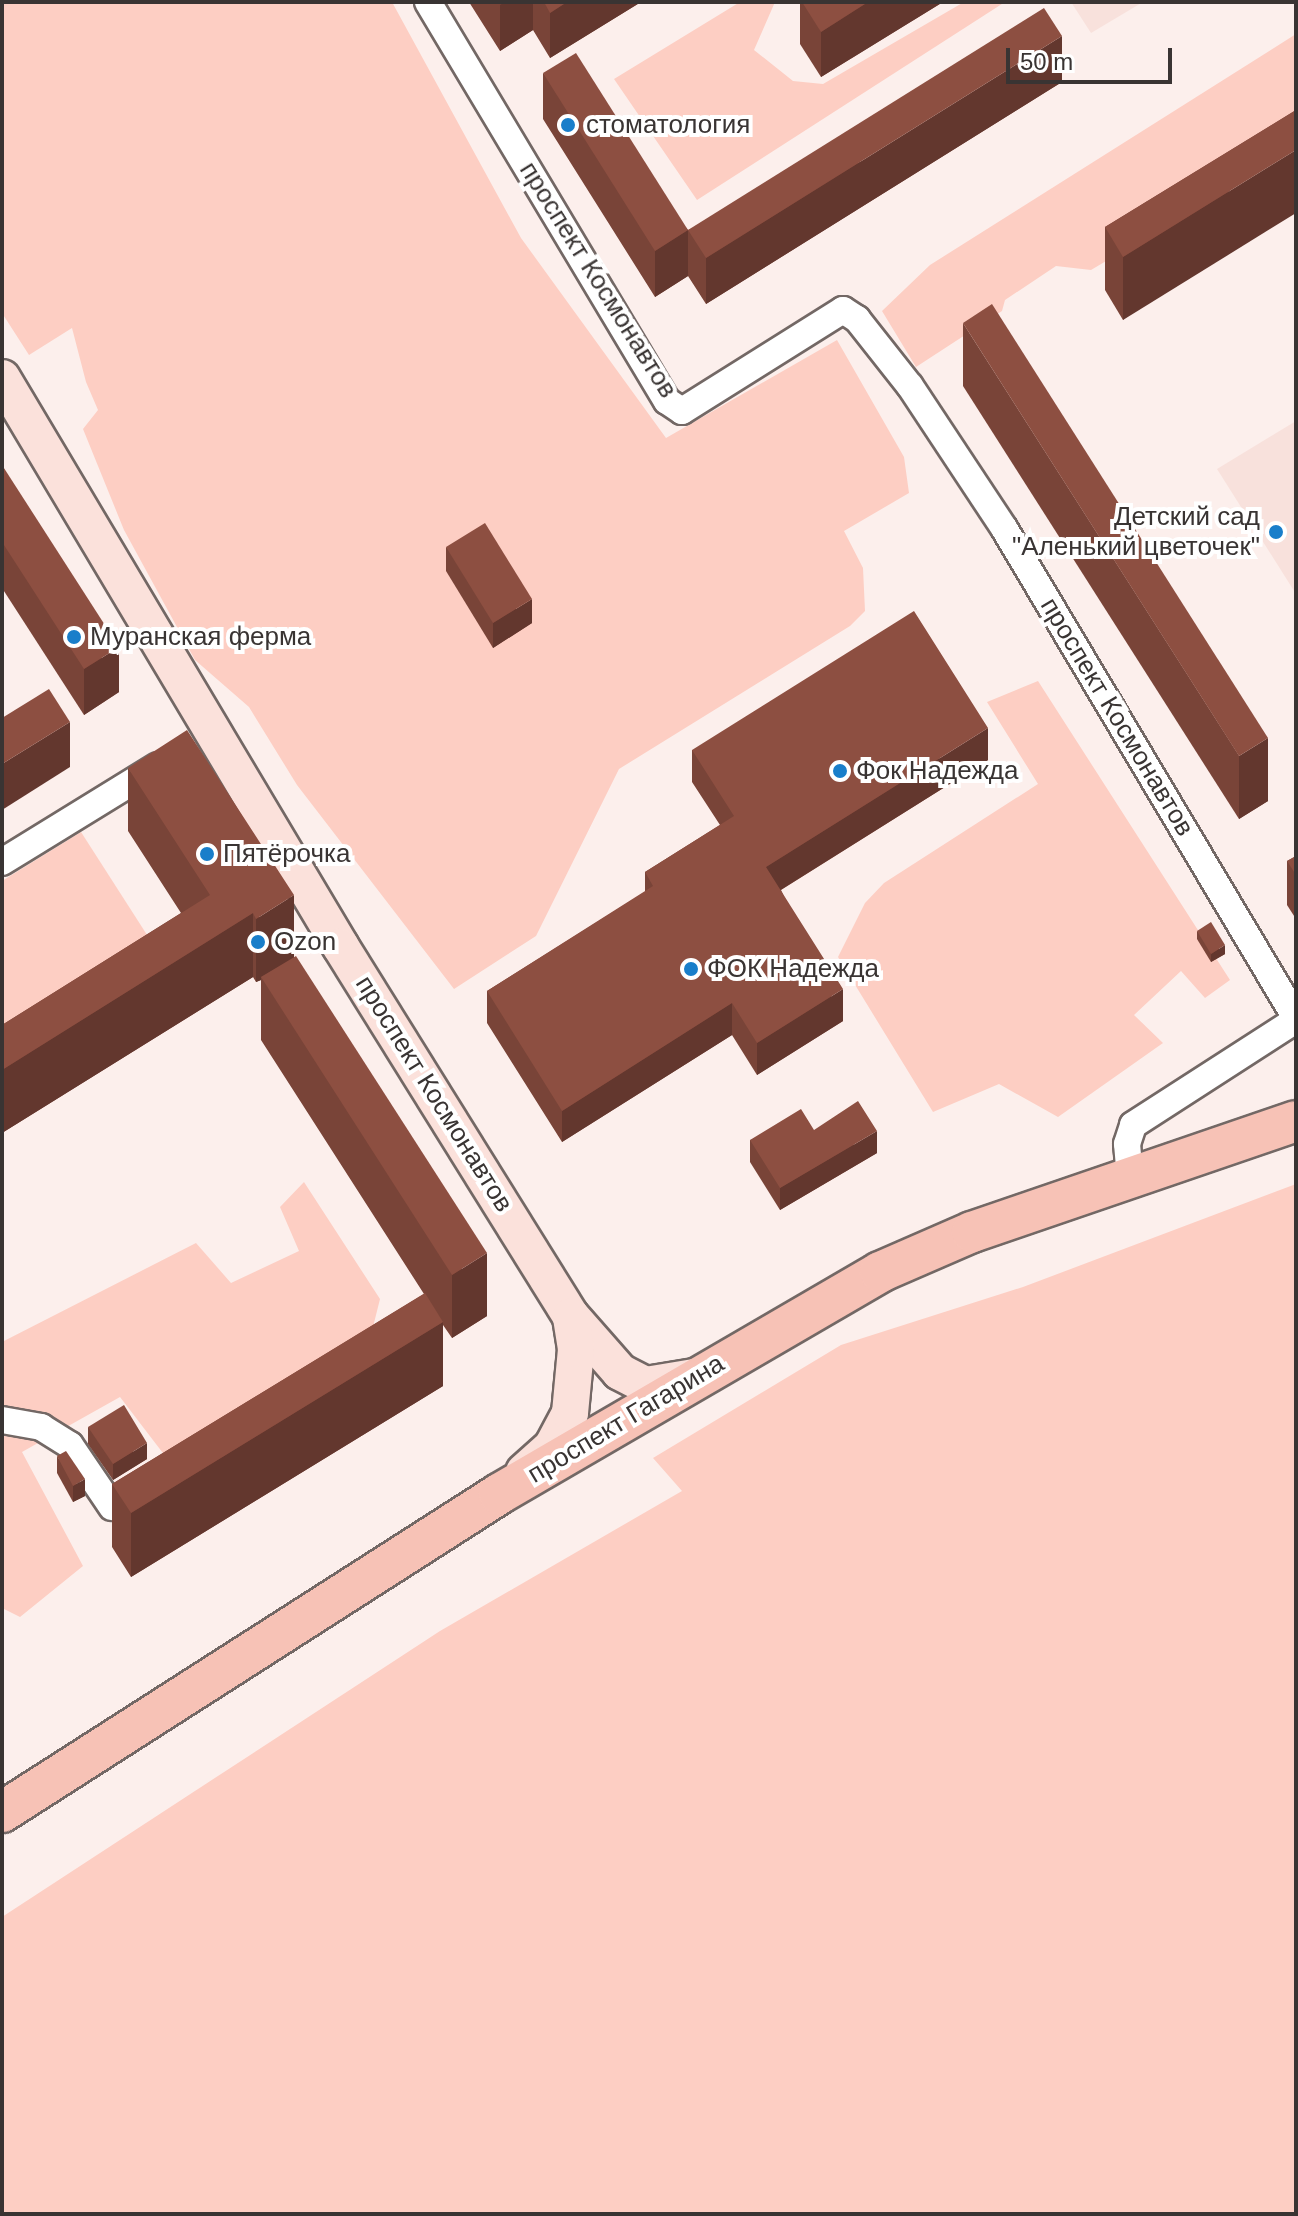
<!DOCTYPE html>
<html>
<head>
<meta charset="utf-8">
<style>
	body { margin:0 }
	#map { position:relative; width:1298px; height:2216px; overflow:hidden; background:#fcefec; font-family:Arial,sans-serif }
	div>[style] { position:absolute }
	.built>* { inset:0; background:#f8e1dc }
	.green>* { inset:0; background:#fdcec3 }
	.roads { filter:drop-shadow(2px 0 #736865) drop-shadow(-2px 0 #736865) drop-shadow(0 2px #736865) drop-shadow(0 -2px #736865) }
	.street>* { height:26px; margin:-13px; padding:0 13px; transform-origin:13px; border-radius:13px; background:#fff }
	.secondary>* { height:36px; margin:-18px; padding:0 18px; transform-origin:18px; border-radius:18px; background:#fbe1db }
	.primary>* { height:40px; margin:-20px; padding:0 20px; transform-origin:20px; border-radius:20px; background:#f7c2b6 }
	.wall>* { inset:0; background:#794438 }
	.shaded-wall>* { inset:0; background:#63372e }
	.building>* { inset:0; background:#8d4f41 }
	.dots>* { width:22px; height:22px; translate:-50% -50%; box-sizing:border-box; border:4px solid #fff; border-radius:50% }
	span { translate:-50% -50%; white-space:nowrap; text-align:center; line-height:1.15; -webkit-text-stroke:8px #fff; paint-order:stroke }
	.poi-label { font-size:26px; color:#393433 }
	.left { translate:0 -50%; text-align:left }
	.right { translate:-100% -50%; text-align:right }
	.street-label { font-size:26px; color:#393433 }
	.frame { position:absolute; inset:0; border:4px solid #393433; pointer-events:none }
	.scale { position:absolute; left:1006px; top:48px; width:166px; height:36px; box-sizing:border-box; border:4px solid #393433; border-top:0; padding-left:10px; font-size:24px; line-height:28px; white-space:nowrap; color:#393433; -webkit-text-stroke:6px #fff; paint-order:stroke }
</style>
</head>
<body>
<div id="map">
	<div class="built">
		<div style="clip-path:polygon(1071px 2px,1143px 2px,1091px 33px)"></div>
		<div style="clip-path:polygon(1296px 421px,1296px 594px,1217px 469px)"></div>
	</div>
	<div class="green">
		<div style="clip-path:polygon(2px 2px,392px 2px,521px 238px,666px 438px,837px 340px,904px 457px,909px 493px,844px 531px,863px 568px,865px 611px,850px 626px,619px 769px,536px 936px,454px 989px,297px 785px,249px 707px,195px 660px,124px 530px,83px 429px,98px 410px,86px 382px,72px 328px,29px 355px,2px 313px)"></div>
		<div style="clip-path:polygon(740px 2px,775px 2px,754px 50px,793px 81px,823px 84px,964px 2px,1005px 2px,697px 200px,614px 79px)"></div>
		<div style="clip-path:polygon(1296px 34px,1296px 148px,1091px 270px,1056px 266px,1005px 300px,1002px 311px,916px 367px,882px 311px,930px 265px)"></div>
		<div style="clip-path:polygon(1038px 681px,1230px 980px,1205px 998px,1181px 971px,1134px 1015px,1163px 1043px,1058px 1117px,999px 1084px,933px 1112px,838px 957px,865px 903px,884px 883px,1038px 784px,987px 702px)"></div>
		<div style="clip-path:polygon(81px 832px,158px 952px,2px 1050px,2px 881px)"></div>
		<div style="clip-path:polygon(304px 1182px,380px 1299px,369px 1343px,169px 1461px,120px 1397px,22px 1452px,83px 1566px,20px 1617px,2px 1608px,2px 1342px,196px 1243px,231px 1283px,299px 1251px,280px 1207px)"></div>
		<div style="clip-path:polygon(1296px 1184px,1296px 2214px,2px 2214px,2px 1917px,440px 1631px,682px 1491px,653px 1458px,841px 1345px,1023px 1287px)"></div>
	</div>
	<div class="roads">
		<div class="street">
			<div style="left:428px;top:2px;width:465px;rotate:59.1deg"></div>
			<div style="left:667px;top:401px;width:18px;rotate:34deg"></div>
			<div style="left:682px;top:411px;width:190px;rotate:-32.1deg"></div>
			<div style="left:843px;top:310px;width:17px;rotate:33deg"></div>
			<div style="left:857px;top:319px;width:85px;rotate:51.7deg"></div>
			<div style="left:910px;top:386px;width:170px;rotate:56.5deg"></div>
			<div style="left:1004px;top:528px;width:570px;rotate:59.21deg"></div>
			<div style="left:2px;top:862px;width:183px;rotate:-31.6deg"></div>
			<div style="left:1130px;top:1178px;width:34px;rotate:-95deg"></div>
			<div style="left:1127px;top:1144px;width:20px;rotate:-72deg"></div>
			<div style="left:1133px;top:1125px;width:194px;rotate:-32.8deg"></div>
			<div style="left:2px;top:1420px;width:40px;rotate:10deg"></div>
			<div style="left:41px;top:1427px;width:34px;rotate:32deg"></div>
			<div style="left:70px;top:1445px;width:75px;rotate:55.9deg"></div>
		</div>
		<div class="secondary">
			<div style="left:2px;top:378px;width:662px;rotate:59.21deg"></div>
			<div style="left:341px;top:947px;width:435px;rotate:58.1deg"></div>
			<div style="left:571px;top:1316px;width:74px;rotate:48.8deg"></div>
			<div style="left:620px;top:1372px;width:29px;rotate:27deg"></div>
			<div style="left:646px;top:1385px;width:49px;rotate:-9.5deg"></div>
			<div style="left:524px;top:1472px;width:38px;rotate:-42deg"></div>
			<div style="left:552px;top:1447px;width:38px;rotate:-62deg"></div>
			<div style="left:570px;top:1413px;width:64px;rotate:-84.6deg"></div>
			<div style="left:576px;top:1349px;width:33px;rotate:-99deg"></div>
		</div>
		<div class="primary">
			<div style="left:2px;top:1812px;width:590px;rotate:-32.61deg"></div>
			<div style="left:499px;top:1494px;width:441px;rotate:-30.2deg"></div>
			<div style="left:880px;top:1272px;width:100px;rotate:-23.5deg"></div>
			<div style="left:972px;top:1232px;width:342px;rotate:-18.9deg"></div>
		</div>
	</div>
	<div class="wall">
		<div style="clip-path:polygon(469px 2px,641px 2px,550px 58px,533px 30px,500px 51px)"></div>
		<div style="clip-path:polygon(800px 2px,943px 2px,821px 77px,800px 44px)"></div>
		<div style="clip-path:polygon(543px 73px,688px 230px,1062px 82px,706px 304px,688px 276px,655px 297px,543px 119px)"></div>
		<div style="clip-path:polygon(1296px 110px,1123px 320px,1105px 290px,1105px 227px)"></div>
		<div style="clip-path:polygon(963px 323px,1268px 801px,1239px 819px,963px 386px)"></div>
		<div style="clip-path:polygon(2px 465px,119px 692px,84px 715px,2px 588px)"></div>
		<div style="clip-path:polygon(446px 547px,532px 623px,493px 648px,446px 571px)"></div>
		<div style="clip-path:polygon(692px 750px,988px 760px,781px 890px,843px 1021px,757px 1075px,732px 1035px,562px 1142px,487px 1023px,487px 991px,645px 892px,645px 872px,720px 825px,692px 782px)"></div>
		<div style="clip-path:polygon(128px 768px,294px 957px,487px 1316px,452px 1338px,443px 1325px,443px 1386px,131px 1577px,112px 1547px,112px 1484px,424px 1294px,261px 1040px,261px 980px,256px 982px,253px 977px,2px 1133px,2px 1025px,181px 913px,128px 831px)"></div>
		<div style="clip-path:polygon(1296px 856px,1296px 919px,1287px 905px,1287px 861px)"></div>
		<div style="clip-path:polygon(1197px 931px,1225px 954px,1211px 962px,1197px 939px)"></div>
		<div style="clip-path:polygon(814px 1130px,877px 1153px,780px 1210px,750px 1162px,750px 1140px)"></div>
		<div style="clip-path:polygon(88px 1427px,147px 1459px,113px 1480px,88px 1444px)"></div>
		<div style="clip-path:polygon(57px 1456px,85px 1496px,73px 1502px,57px 1473px)"></div>
	</div>
	<div class="shaded-wall">
		<div style="clip-path:polygon(505px 2px,533px 2px,533px 30px,500px 51px,500px 5px)"></div>
		<div style="clip-path:polygon(567px 2px,641px 2px,550px 58px,550px 13px)"></div>
		<div style="clip-path:polygon(868px 2px,943px 2px,821px 77px,821px 32px)"></div>
		<div style="clip-path:polygon(1062px 36px,1062px 82px,706px 304px,706px 258px)"></div>
		<div style="clip-path:polygon(1296px 150px,1296px 213px,1123px 320px,1123px 257px)"></div>
		<div style="clip-path:polygon(688px 230px,688px 276px,655px 297px,655px 251px)"></div>
		<div style="clip-path:polygon(532px 599px,532px 623px,493px 648px,493px 623px)"></div>
		<div style="clip-path:polygon(119px 647px,119px 692px,84px 715px,84px 669px)"></div>
		<div style="clip-path:polygon(70px 722px,70px 767px,2px 810px,2px 764px)"></div>
		<div style="clip-path:polygon(988px 728px,988px 760px,766px 899px,766px 867px)"></div>
		<div style="clip-path:polygon(1268px 738px,1268px 801px,1239px 819px,1239px 756px)"></div>
		<div style="clip-path:polygon(294px 895px,294px 958px,261px 977px,261px 980px,256px 982px,256px 919px)"></div>
		<div style="clip-path:polygon(253px 913px,253px 977px,2px 1133px,2px 1070px)"></div>
		<div style="clip-path:polygon(1225px 945px,1225px 954px,1211px 962px,1211px 954px)"></div>
		<div style="clip-path:polygon(843px 989px,843px 1021px,757px 1075px,757px 1043px)"></div>
		<div style="clip-path:polygon(732px 1003px,732px 1035px,562px 1142px,562px 1111px)"></div>
		<div style="clip-path:polygon(877px 1131px,877px 1153px,780px 1210px,780px 1188px)"></div>
		<div style="clip-path:polygon(487px 1253px,487px 1316px,452px 1338px,452px 1275px)"></div>
		<div style="clip-path:polygon(443px 1322px,443px 1386px,131px 1577px,131px 1513px)"></div>
		<div style="clip-path:polygon(147px 1443px,147px 1459px,113px 1480px,113px 1464px)"></div>
		<div style="clip-path:polygon(85px 1479px,85px 1496px,73px 1502px,73px 1486px)"></div>
	</div>
	<div class="building">
		<div style="clip-path:polygon(544px 2px,567px 2px,550px 13px)"></div>
		<div style="clip-path:polygon(802px 2px,868px 2px,821px 32px)"></div>
		<div style="clip-path:polygon(1044px 8px,1062px 36px,706px 258px,688px 230px)"></div>
		<div style="clip-path:polygon(576px 53px,688px 230px,655px 251px,543px 73px)"></div>
		<div style="clip-path:polygon(1296px 110px,1296px 150px,1123px 257px,1105px 227px)"></div>
		<div style="clip-path:polygon(992px 304px,1268px 738px,1239px 756px,963px 323px)"></div>
		<div style="clip-path:polygon(2px 465px,119px 647px,84px 669px,2px 542px)"></div>
		<div style="clip-path:polygon(485px 523px,532px 599px,493px 623px,446px 547px)"></div>
		<div style="clip-path:polygon(914px 611px,988px 728px,766px 867px,843px 989px,757px 1043px,732px 1003px,562px 1111px,487px 991px,653px 886px,645px 872px,734px 816px,692px 750px)"></div>
		<div style="clip-path:polygon(49px 689px,70px 722px,2px 764px,2px 718px)"></div>
		<div style="clip-path:polygon(187px 730px,294px 895px,256px 919px,253px 913px,2px 1070px,2px 1025px,210px 895px,128px 768px)"></div>
		<div style="clip-path:polygon(1296px 856px,1296px 875px,1287px 861px)"></div>
		<div style="clip-path:polygon(1211px 922px,1225px 945px,1211px 954px,1197px 931px)"></div>
		<div style="clip-path:polygon(296px 956px,487px 1253px,452px 1275px,261px 977px)"></div>
		<div style="clip-path:polygon(858px 1101px,877px 1131px,780px 1188px,750px 1140px,801px 1109px,814px 1130px)"></div>
		<div style="clip-path:polygon(425px 1293px,443px 1322px,131px 1513px,112px 1484px)"></div>
		<div style="clip-path:polygon(124px 1405px,147px 1443px,113px 1464px,88px 1427px)"></div>
		<div style="clip-path:polygon(66px 1451px,85px 1479px,73px 1486px,57px 1456px)"></div>
	</div>
	<div class="dots">
		<div style="left:568px;top:125px;background:#197eca"></div>
		<div style="left:1276px;top:532px;background:#197eca"></div>
		<div style="left:74px;top:637px;background:#197eca"></div>
		<div style="left:840px;top:771px;background:#197eca"></div>
		<div style="left:207px;top:854px;background:#197eca"></div>
		<div style="left:258px;top:942px;background:#197eca"></div>
		<div style="left:691px;top:969px;background:#197eca"></div>
	</div>
	<div class="poi-label">
		<span class="left" style="left:586px;top:125px">стоматология</span>
		<span class="right" style="left:1260px;top:532px">Детский сад<br>"Аленький цветочек"</span>
		<span class="left" style="left:90px;top:637px">Муранская ферма</span>
		<span class="left" style="left:856px;top:771px">Фок Надежда</span>
		<span class="left" style="left:223px;top:854px">Пятёрочка</span>
		<span class="left" style="left:274px;top:942px">Ozon</span>
		<span class="left" style="left:707px;top:969px">ФОК Надежда</span>
	</div>
	<div class="street-label">
		<span style="left:598px;top:280px;rotate:58deg">проспект Космонавтов</span>
		<span style="left:1117px;top:717px;rotate:59deg">проспект Космонавтов</span>
		<span style="left:434px;top:1094px;rotate:58deg">проспект Космонавтов</span>
		<span style="left:626px;top:1419px;rotate:-31deg">проспект Гагарина</span>
	</div>
	<div class="frame"></div>
	<div class="scale">50 m</div>
</div>
</body>
</html>
